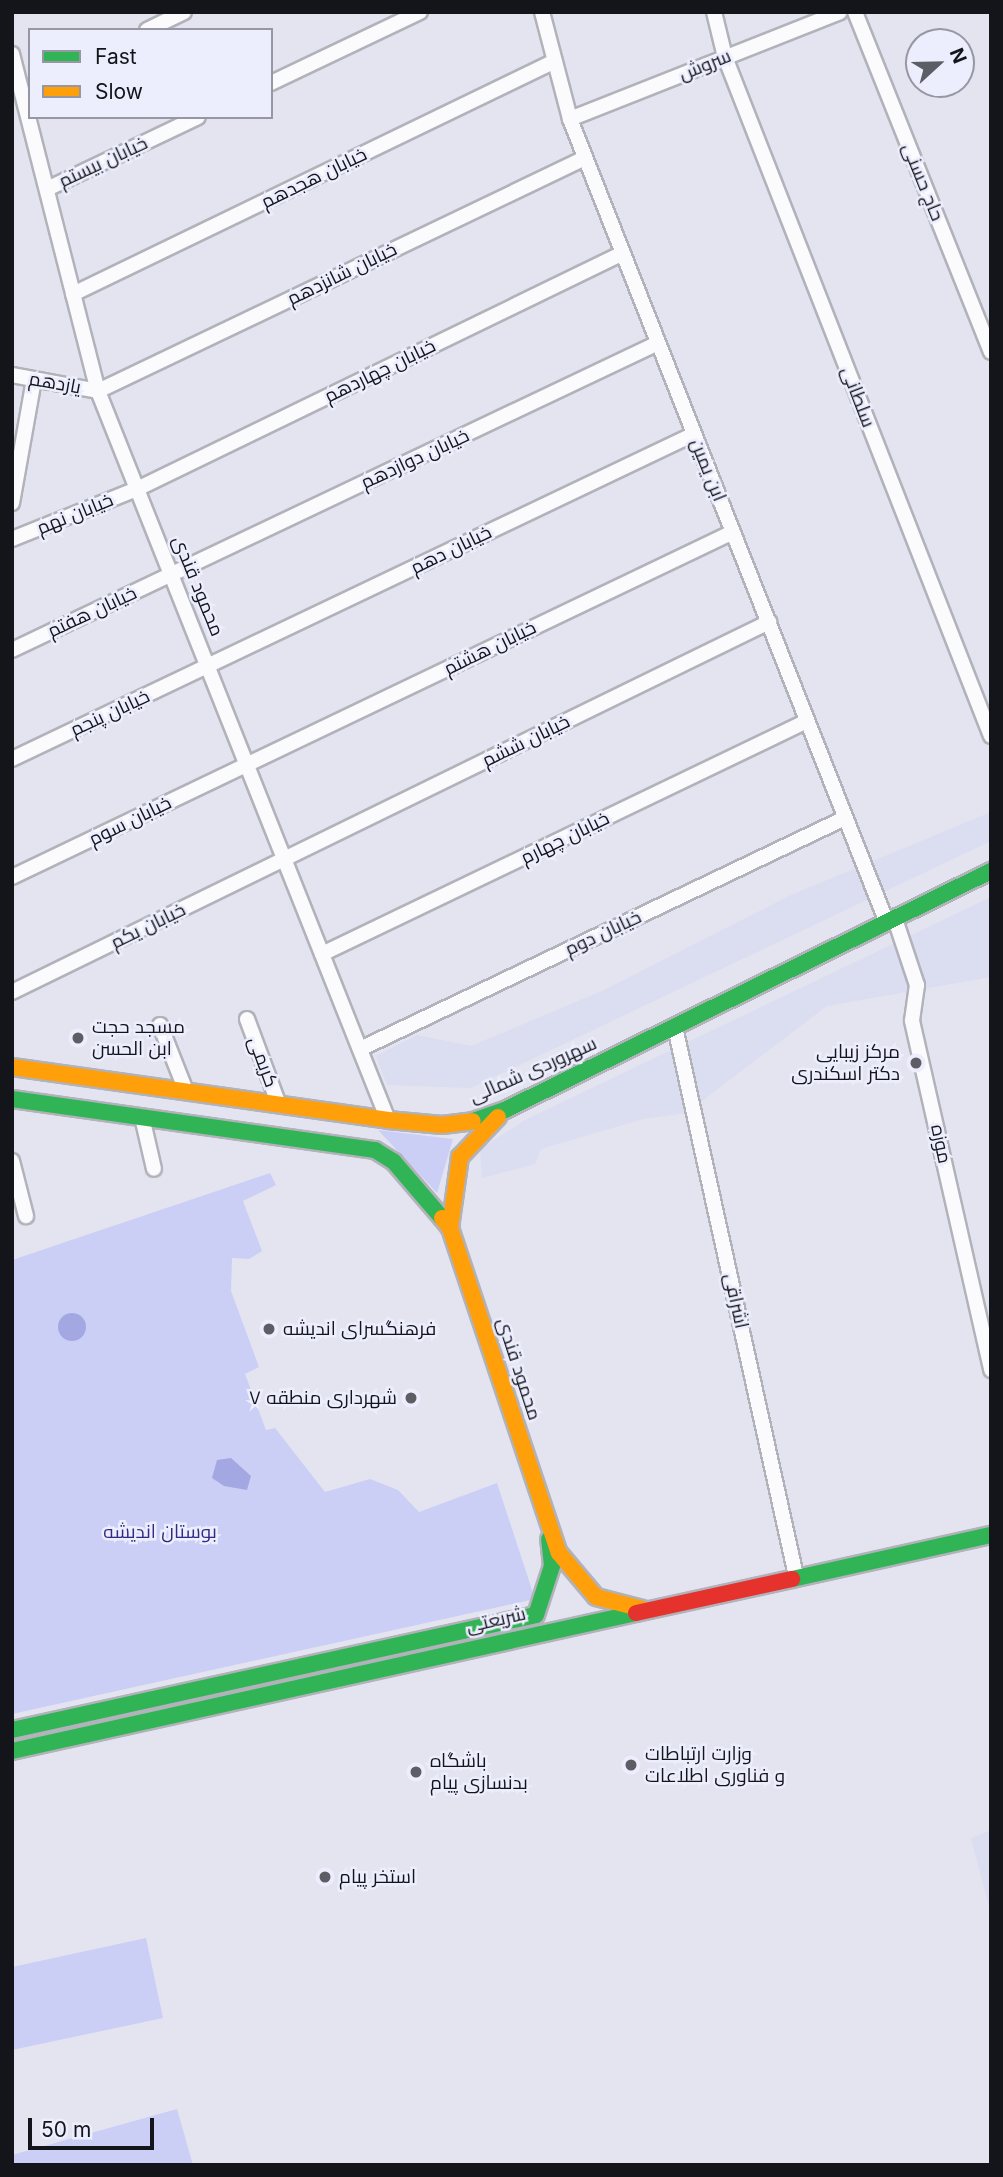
<!DOCTYPE html>
<html>
<head>
<meta charset="utf-8">
<style>
	body { margin:0 }
	#map { position:relative; width:1003px; height:2177px; overflow:hidden; background:#e3e4ef; font-family:Inter,Cairo,sans-serif }
	div>[style] { position:absolute }
	.built>* { inset:0; background:#dbddf1 }
	.green>* { inset:0; background:#cbcff6 }
	.water>* { inset:0; background:#a3a8e2 }
	.round { border-radius:50% }
	.roads { filter:drop-shadow(2px 0 #b1b2ba) drop-shadow(-2px 0 #b1b2ba) drop-shadow(0 2px #b1b2ba) drop-shadow(0 -2px #b1b2ba) }
	.street>* { height:14px; margin:-7px; padding:0 7px; transform-origin:7px; border-radius:7px; background:#fbfbfd }
	.fast>* { height:16px; margin:-8px; padding:0 8px; transform-origin:8px; border-radius:8px; background:#30b455 }
	.slow>* { height:16px; margin:-8px; padding:0 8px; transform-origin:8px; border-radius:8px; background:#ff9f0a }
	.jam>* { height:16px; margin:-8px; padding:0 8px; transform-origin:8px; border-radius:8px; background:#e5322d }
	.dots>* { width:19px; height:19px; translate:-50% -50%; box-sizing:border-box; border:4px solid #eceefe; border-radius:50% }
	span { translate:-50% -50%; white-space:nowrap; text-align:center; line-height:1.15; -webkit-text-stroke:5px #eceefe; paint-order:stroke }
	.street-label { font-size:19px; color:#14141b }
	.poi-label { font-size:19px; color:#14141b }
	.left { translate:0 -50%; text-align:left }
	.right { translate:-100% -50%; text-align:right }
	.park-label { font-size:19px; color:#322a84 }
	.frame { position:absolute; inset:0; border:14px solid #14141b; pointer-events:none }
	.legend { position:absolute; left:28px; top:28px; width:245px; height:91px; box-sizing:border-box; background:#eceefe; border:2px solid #9697a3; margin:0; padding:9px 12px; list-style:none; font-size:21px; color:#14141b }
	.legend li { display:flex; align-items:center; gap:14px; height:35px }
	.legend b { width:35px; border:2px solid #9697a3 }
	.north { position:absolute; left:905px; top:28px; width:70px; height:70px; box-sizing:border-box; background:#eceefe; border:2px solid #9697a3; border-radius:50%; rotate:68deg; font-size:19px; font-weight:700; line-height:28px; text-align:center; color:#14141b }
	.north::after { content:''; display:block; margin:auto; width:24px; height:32px; background:#5c5d65; clip-path:polygon(50% 0,100% 100%,50% 72%,0 100%) }
	.scale { position:absolute; left:28px; top:2118px; width:126px; height:32px; box-sizing:border-box; border:4px solid #14141b; border-top:0; padding-left:9px; font-size:21px; line-height:24px; white-space:nowrap; color:#14141b; -webkit-text-stroke:5px #eceefe; paint-order:stroke }
</style>
</head>
<body>
<div id="map">
	<div class="built">
		<div style="clip-path:polygon(991px 812px,991px 841px,471px 1088px,387px 1085px,376px 1056px,417px 1035px,471px 1046px,602px 991px,791px 895px)"></div>
		<div style="clip-path:polygon(991px 897px,991px 977px,827px 1006px,686px 1113px,643px 1119px,541px 1149px,535px 1164px,482px 1178px,480px 1149px,525px 1120px)"></div>
		<div style="clip-path:polygon(991px 1830px,991px 1914px,971px 1838px)"></div>
	</div>
	<div class="green">
		<div style="clip-path:polygon(378px 1130px,453px 1139px,437px 1193px)"></div>
		<div style="clip-path:polygon(270px 1173px,276px 1185px,243px 1201px,262px 1251px,249px 1259px,232px 1258px,231px 1291px,259px 1367px,245px 1374px,266px 1430px,275px 1428px,325px 1492px,370px 1479px,398px 1490px,419px 1512px,497px 1483px,535px 1599px,12px 1714px,12px 1260px)"></div>
		<div style="clip-path:polygon(146px 1938px,163px 2018px,12px 2050px,12px 1967px)"></div>
		<div style="clip-path:polygon(177px 2109px,193px 2165px,12px 2165px,12px 2155px)"></div>
	</div>
	<div class="water">
		<div class="round" style="left:58px;top:1313px;width:28px;height:28px"></div>
		<div style="clip-path:polygon(231px 1458px,251px 1476px,247px 1490px,224px 1486px,212px 1478px,217px 1460px)"></div>
	</div>
	<div class="roads">
		<div class="street">
			<div style="left:542px;top:12px;width:111px;rotate:75.3deg"></div>
			<div style="left:570px;top:119px;width:864px;rotate:68.48deg"></div>
			<div style="left:714px;top:12px;width:46px;rotate:76.3deg"></div>
			<div style="left:725px;top:57px;width:729px;rotate:68.61deg"></div>
			<div style="left:855px;top:12px;width:366px;rotate:68.2deg"></div>
			<div style="left:147px;top:30px;width:41px;rotate:-25.9deg"></div>
			<div style="left:12px;top:54px;width:348px;rotate:75.7deg"></div>
			<div style="left:98px;top:391px;width:785px;rotate:68.31deg"></div>
			<div style="left:271px;top:83px;width:165px;rotate:-25.5deg"></div>
			<div style="left:570px;top:119px;width:290px;rotate:-21.6deg"></div>
			<div style="left:47px;top:189px;width:167px;rotate:-25.5deg"></div>
			<div style="left:73px;top:294px;width:535px;rotate:-25.8deg"></div>
			<div style="left:12px;top:375px;width:87px;rotate:10.5deg"></div>
			<div style="left:98px;top:391px;width:540px;rotate:-25.57deg"></div>
			<div style="left:12px;top:503px;width:126px;rotate:-79.9deg"></div>
			<div style="left:12px;top:539px;width:135px;rotate:-21.8deg"></div>
			<div style="left:137px;top:489px;width:540px;rotate:-25.9deg"></div>
			<div style="left:12px;top:650px;width:715px;rotate:-25.42deg"></div>
			<div style="left:12px;top:759px;width:755px;rotate:-25.48deg"></div>
			<div style="left:12px;top:877px;width:799px;rotate:-25.57deg"></div>
			<div style="left:895px;top:919px;width:70px;rotate:71.6deg"></div>
			<div style="left:917px;top:985px;width:36px;rotate:98deg"></div>
			<div style="left:912px;top:1021px;width:358px;rotate:77.2deg"></div>
			<div style="left:322px;top:954px;width:538px;rotate:-25.66deg"></div>
			<div style="left:12px;top:992px;width:843px;rotate:-26.05deg"></div>
			<div style="left:247px;top:1019px;width:92px;rotate:69.6deg"></div>
			<div style="left:160px;top:1025px;width:71px;rotate:68.5deg"></div>
			<div style="left:675px;top:1027px;width:562px;rotate:77.57deg"></div>
			<div style="left:360px;top:1049px;width:537px;rotate:-25.47deg"></div>
			<div style="left:142px;top:1117px;width:53px;rotate:77deg"></div>
			<div style="left:12px;top:1161px;width:57px;rotate:75.7deg"></div>
		</div>
		<div class="fast">
			<div style="left:12px;top:1099px;width:367px;rotate:8deg"></div>
			<div style="left:375px;top:1150px;width:22px;rotate:32deg"></div>
			<div style="left:394px;top:1162px;width:74px;rotate:49.4deg"></div>
			<div style="left:473px;top:1121px;width:34px;rotate:-19deg"></div>
			<div style="left:505px;top:1110px;width:542px;rotate:-26.19deg"></div>
			<div style="left:792px;top:1579px;width:204px;rotate:-12.5deg"></div>
			<div style="left:536px;top:1615px;width:52px;rotate:-71.9deg"></div>
			<div style="left:552px;top:1566px;width:27px;rotate:-96deg"></div>
			<div style="left:12px;top:1730px;width:536px;rotate:-12.38deg"></div>
			<div style="left:12px;top:1751px;width:639px;rotate:-12.47deg"></div>
		</div>
		<div class="slow">
			<div style="left:12px;top:1067px;width:380px;rotate:8deg"></div>
			<div style="left:388px;top:1120px;width:54px;rotate:5.3deg"></div>
			<div style="left:442px;top:1125px;width:31px;rotate:-7deg"></div>
			<div style="left:442px;top:1218px;width:13px;rotate:51deg"></div>
			<div style="left:450px;top:1228px;width:343px;rotate:71.5deg"></div>
			<div style="left:559px;top:1553px;width:57px;rotate:49.9deg"></div>
			<div style="left:596px;top:1597px;width:48px;rotate:14.6deg"></div>
			<div style="left:450px;top:1228px;width:72px;rotate:-82deg"></div>
			<div style="left:460px;top:1157px;width:55px;rotate:-46.5deg"></div>
		</div>
		<div class="jam">
			<div style="left:636px;top:1613px;width:160px;rotate:-12.3deg"></div>
		</div>
	</div>
	<div class="dots">
		<div style="left:78px;top:1038px;background:#5c5d65"></div>
		<div style="left:916px;top:1063px;background:#5c5d65"></div>
		<div style="left:269px;top:1329px;background:#5c5d65"></div>
		<div style="left:411px;top:1398px;background:#5c5d65"></div>
		<div style="left:631px;top:1765px;background:#5c5d65"></div>
		<div style="left:416px;top:1772px;background:#5c5d65"></div>
		<div style="left:325px;top:1877px;background:#5c5d65"></div>
	</div>
	<div class="street-label">
		<span style="left:705px;top:65px;rotate:-22deg">سروش</span>
		<span style="left:103px;top:162px;rotate:-25deg">خیابان بیستم</span>
		<span style="left:314px;top:178px;rotate:-26deg">خیابان هجدهم</span>
		<span style="left:923px;top:182px;rotate:68deg">حاج حسنی</span>
		<span style="left:342px;top:274px;rotate:-26deg">خیابان شانزدهم</span>
		<span style="left:380px;top:371px;rotate:-26deg">خیابان چهاردهم</span>
		<span style="left:55px;top:383px;rotate:10deg">یازدهم</span>
		<span style="left:858px;top:397px;rotate:69deg">سلطانی</span>
		<span style="left:415px;top:459px;rotate:-25deg">خیابان دوازدهم</span>
		<span style="left:708px;top:470px;rotate:68deg">ابن یمین</span>
		<span style="left:75px;top:514px;rotate:-22deg">خیابان نهم</span>
		<span style="left:451px;top:550px;rotate:-26deg">خیابان دهم</span>
		<span style="left:198px;top:586px;rotate:68deg">محمود قندی</span>
		<span style="left:92px;top:612px;rotate:-25deg">خیابان هفتم</span>
		<span style="left:490px;top:648px;rotate:-26deg">خیابان هشتم</span>
		<span style="left:110px;top:713px;rotate:-25deg">خیابان پنجم</span>
		<span style="left:526px;top:741px;rotate:-26deg">خیابان ششم</span>
		<span style="left:130px;top:821px;rotate:-26deg">خیابان سوم</span>
		<span style="left:565px;top:838px;rotate:-26deg">خیابان چهارم</span>
		<span style="left:148px;top:926px;rotate:-26deg">خیابان یکم</span>
		<span style="left:603px;top:933px;rotate:-25deg">خیابان دوم</span>
		<span style="left:263px;top:1062px;rotate:70deg">کریمی</span>
		<span style="left:533px;top:1070px;rotate:-24deg">سهروردی شمالی</span>
		<span style="left:941px;top:1144px;rotate:78deg">موزه</span>
		<span style="left:736px;top:1301px;rotate:78deg">اشراقی</span>
		<span style="left:519px;top:1369px;rotate:72deg">محمود قندی</span>
		<span style="left:496px;top:1620px;rotate:-13deg">شریعتی</span>
	</div>
	<div class="poi-label">
		<span class="left" style="left:92px;top:1038px">مسجد حجت<br>ابن الحسن</span>
		<span class="right" style="left:900px;top:1063px">مرکز زیبایی<br>دکتر اسکندری</span>
		<span class="left" style="left:283px;top:1329px">فرهنگسرای اندیشه</span>
		<span class="right" style="left:397px;top:1398px">شهرداری منطقه ۷</span>
		<span class="left" style="left:645px;top:1765px">وزارت ارتباطات<br>و فناوری اطلاعات</span>
		<span class="left" style="left:430px;top:1772px">باشگاه<br>بدنسازی پیام</span>
		<span class="left" style="left:339px;top:1877px">استخر پیام</span>
	</div>
	<div class="park-label">
		<span style="left:160px;top:1532px">بوستان اندیشه</span>
	</div>
	<div class="frame"></div>
	<ul class="legend">
	<li><b style="height:9px;background:#30b455"></b>Fast</li>
	<li><b style="height:9px;background:#ff9f0a"></b>Slow</li>
	</ul>
	<div class="north">N</div>
	<div class="scale">50 m</div>
</div>
</body>
</html>
